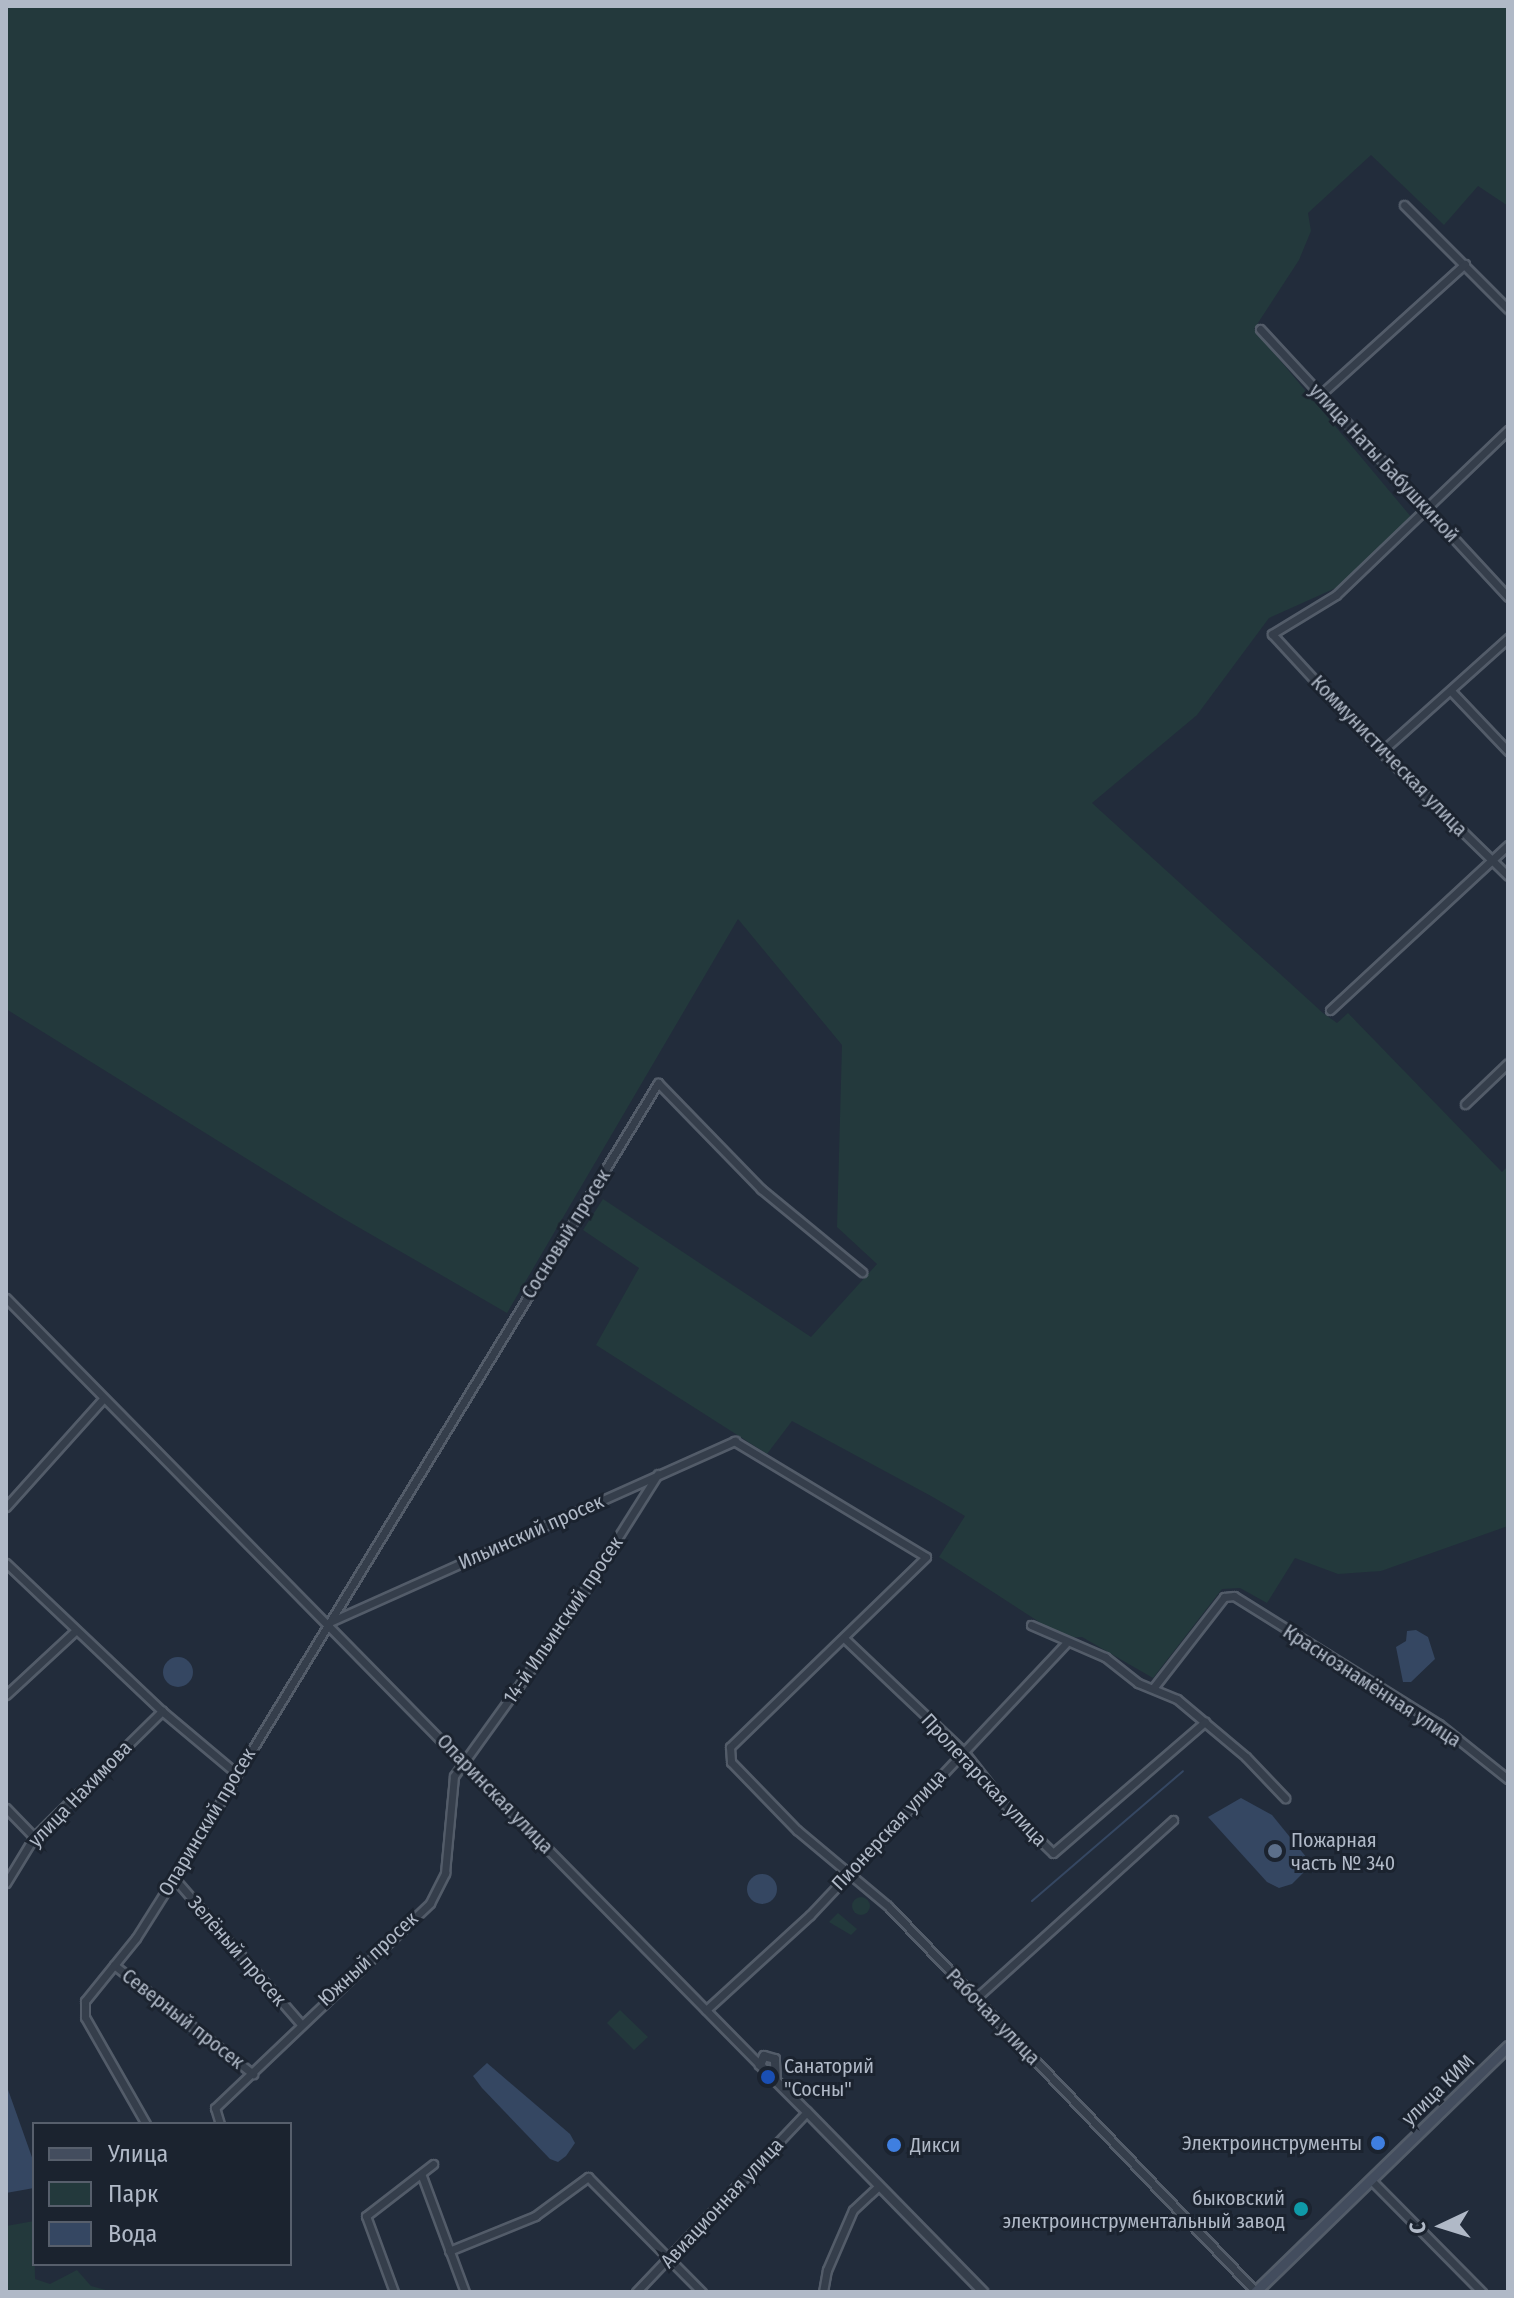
<!DOCTYPE html>
<html>
<head>
<meta charset="utf-8">
<style>
	body { margin:0 }
	#map { position:relative; width:1514px; height:2298px; overflow:hidden; background:#222c3b; font-family:"Fira Sans Condensed",sans-serif }
	div>[style] { position:absolute }
	.green>* { inset:0; background:#23393c }
	.round { border-radius:50% }
	.water>* { inset:0; background:#354762 }
	.stream>* { height:2px; margin:-1px; padding:0 1px; transform-origin:1px; border-radius:1px; background:#354762 }
	.roads { filter:drop-shadow(2px 0 #535c69) drop-shadow(-2px 0 #535c69) drop-shadow(0 2px #535c69) drop-shadow(0 -2px #535c69) }
	.minor>* { height:7px; margin:-3.5px; padding:0 3.5px; transform-origin:3.5px; border-radius:3.5px; background:#353e4b }
	.tertiary>* { height:8px; margin:-4px; padding:0 4px; transform-origin:4px; border-radius:4px; background:#353e4b }
	.secondary>* { height:9px; margin:-4.5px; padding:0 4.5px; transform-origin:4.5px; border-radius:4.5px; background:#434d5e }
	.dots>* { width:22px; height:22px; translate:-50% -50%; box-sizing:border-box; border:4px solid #1b232f; border-radius:50% }
	span { translate:-50% -50%; white-space:nowrap; text-align:center; line-height:1.15; -webkit-text-stroke:6px #1b232f; paint-order:stroke }
	.street-label { font-size:20px; color:#b0b9c7 }
	.poi-label { font-size:20px; color:#b0b9c7 }
	.left { translate:0 -50%; text-align:left }
	.right { translate:-100% -50%; text-align:right }
	.frame { position:absolute; inset:0; border:8px solid #b0b9c7; pointer-events:none }
	.legend { position:absolute; left:32px; top:2122px; width:260px; height:144px; box-sizing:border-box; background:#1b232f; border:2px solid #575f6c; margin:0; padding:10px 14px; list-style:none; font-size:24px; color:#b0b9c7 }
	.legend li { display:flex; align-items:center; gap:16px; height:40px }
	.legend b { width:40px; border:2px solid #575f6c }
	.north { position:absolute; left:1402px; top:2186px; width:80px; height:80px; -webkit-text-stroke:6px #1b232f; paint-order:stroke; rotate:266deg; font-size:22px; font-weight:700; line-height:32px; text-align:center; color:#b0b9c7 }
	.north::after { content:''; display:block; margin:auto; width:28px; height:36px; background:#b0b9c7; clip-path:polygon(50% 0,100% 100%,50% 72%,0 100%) }
</style>
</head>
<body>
<div id="map">
	<div class="green">
		<div style="clip-path:polygon(6px 6px,1508px 6px,1508px 206px,1478px 186px,1444px 225px,1371px 155px,1308px 213px,1311px 231px,1299px 260px,1254px 329px,1412px 518px,1338px 587px,1269px 618px,1197px 715px,1092px 803px,1323px 1013px,1337px 1023px,1348px 1013px,1502px 1172px,1508px 1166px,1508px 1526px,1381px 1571px,1338px 1574px,1295px 1558px,1267px 1603px,1240px 1588px,1222px 1589px,1153px 1678px,1082px 1637px,1064px 1638px,939px 1557px,965px 1516px,931px 1496px,792px 1421px,767px 1454px,596px 1345px,639px 1268px,583px 1230px,603px 1199px,811px 1337px,877px 1264px,837px 1227px,842px 1045px,738px 919px,507px 1313px,339px 1216px,6px 1009px)"></div>
		<div class="round" style="left:852px;top:1897px;width:18px;height:18px"></div>
		<div style="clip-path:polygon(838px 1913px,857px 1929px,851px 1935px,829px 1922px)"></div>
		<div style="clip-path:polygon(620px 2010px,648px 2037px,634px 2050px,607px 2023px)"></div>
		<div style="clip-path:polygon(34px 2221px,35px 2279px,50px 2284px,77px 2270px,91px 2286px,113px 2292px,6px 2292px,6px 2226px)"></div>
	</div>
	<div class="water">
		<div style="clip-path:polygon(1416px 1630px,1428px 1637px,1435px 1659px,1411px 1682px,1403px 1682px,1396px 1647px,1406px 1641px,1407px 1631px)"></div>
		<div class="round" style="left:163px;top:1657px;width:30px;height:30px"></div>
		<div style="clip-path:polygon(1241px 1798px,1272px 1815px,1307px 1858px,1307px 1869px,1292px 1884px,1279px 1888px,1267px 1882px,1208px 1817px)"></div>
		<div class="round" style="left:747px;top:1874px;width:30px;height:30px"></div>
		<div style="clip-path:polygon(487px 2063px,570px 2134px,575px 2143px,566px 2156px,558px 2162px,550px 2159px,482px 2088px,473px 2076px)"></div>
		<div style="clip-path:polygon(6px 2084px,34px 2163px,34px 2188px,6px 2193px)"></div>
	</div>
	<div class="stream">
		<div style="left:1032px;top:1901px;width:199px;rotate:-40.7deg"></div>
	</div>
	<div class="roads">
		<div class="minor">
			<div style="left:1404px;top:205px;width:147px;rotate:45deg"></div>
			<div style="left:1260px;top:329px;width:365px;rotate:47.2deg"></div>
			<div style="left:1321px;top:394px;width:194px;rotate:-42.1deg"></div>
			<div style="left:1508px;top:430px;width:238px;rotate:136.2deg"></div>
			<div style="left:1336px;top:595px;width:75px;rotate:148.6deg"></div>
			<div style="left:1272px;top:634px;width:161px;rotate:47.3deg"></div>
			<div style="left:1381px;top:752px;width:177px;rotate:44.3deg"></div>
			<div style="left:1451px;top:691px;width:83px;rotate:46.5deg"></div>
			<div style="left:1381px;top:752px;width:171px;rotate:-41.9deg"></div>
			<div style="left:1330px;top:1010px;width:243px;rotate:-42.8deg"></div>
			<div style="left:1465px;top:1104px;width:59px;rotate:-43.6deg"></div>
			<div style="left:6px;top:1298px;width:1076px;rotate:45.49deg"></div>
			<div style="left:734px;top:1441px;width:224px;rotate:31.1deg"></div>
			<div style="left:926px;top:1557px;width:273px;rotate:135.9deg"></div>
			<div style="left:730px;top:1747px;width:15px;rotate:86deg"></div>
			<div style="left:731px;top:1762px;width:95px;rotate:45.9deg"></div>
			<div style="left:797px;top:1830px;width:119px;rotate:39.9deg"></div>
			<div style="left:888px;top:1906px;width:533px;rotate:46.37deg"></div>
			<div style="left:6px;top:1507px;width:144px;rotate:-48.1deg"></div>
			<div style="left:6px;top:1563px;width:215px;rotate:43.5deg"></div>
			<div style="left:162px;top:1711px;width:97px;rotate:40deg"></div>
			<div style="left:330px;top:1622px;width:444px;rotate:-24.1deg"></div>
			<div style="left:1031px;top:1625px;width:81px;rotate:23.4deg"></div>
			<div style="left:1105px;top:1657px;width:42px;rotate:38.2deg"></div>
			<div style="left:1138px;top:1683px;width:42px;rotate:22.3deg"></div>
			<div style="left:1177px;top:1699px;width:90px;rotate:40deg"></div>
			<div style="left:1246px;top:1757px;width:57px;rotate:46.4deg"></div>
			<div style="left:846px;top:1640px;width:163px;rotate:43.5deg"></div>
			<div style="left:964px;top:1752px;width:78px;rotate:51.8deg"></div>
			<div style="left:1012px;top:1813px;width:57px;rotate:44.3deg"></div>
			<div style="left:1053px;top:1853px;width:201px;rotate:-40.8deg"></div>
			<div style="left:1154px;top:1687px;width:114px;rotate:-52.1deg"></div>
			<div style="left:1224px;top:1597px;width:10px;rotate:-6deg"></div>
			<div style="left:1234px;top:1596px;width:242px;rotate:32deg"></div>
			<div style="left:1439px;top:1724px;width:88px;rotate:38.6deg"></div>
			<div style="left:6px;top:1695px;width:94px;rotate:-42.8deg"></div>
			<div style="left:6px;top:1808px;width:40px;rotate:46deg"></div>
			<div style="left:174px;top:1878px;width:192px;rotate:49deg"></div>
			<div style="left:6px;top:1883px;width:54px;rotate:-58.7deg"></div>
			<div style="left:34px;top:1837px;width:180px;rotate:-44.5deg"></div>
			<div style="left:114px;top:1965px;width:177px;rotate:38.1deg"></div>
			<div style="left:975px;top:1999px;width:267px;rotate:-42.1deg"></div>
			<div style="left:706px;top:2010px;width:141px;rotate:-42.4deg"></div>
			<div style="left:810px;top:1915px;width:372px;rotate:-46.7deg"></div>
			<div style="left:146px;top:2124px;width:123px;rotate:-119.7deg"></div>
			<div style="left:85px;top:2017px;width:16px;rotate:-90deg"></div>
			<div style="left:85px;top:2001px;width:81px;rotate:-51deg"></div>
			<div style="left:136px;top:1938px;width:71px;rotate:-57.7deg"></div>
			<div style="left:174px;top:1878px;width:931px;rotate:-58.67deg"></div>
			<div style="left:658px;top:1083px;width:148px;rotate:45.8deg"></div>
			<div style="left:761px;top:1189px;width:131px;rotate:39.4deg"></div>
			<div style="left:220px;top:2124px;width:17px;rotate:-107deg"></div>
			<div style="left:215px;top:2108px;width:297px;rotate:-43.6deg"></div>
			<div style="left:430px;top:1903px;width:34px;rotate:-63deg"></div>
			<div style="left:445px;top:1873px;width:97px;rotate:-84.7deg"></div>
			<div style="left:454px;top:1776px;width:188px;rotate:-54.3deg"></div>
			<div style="left:564px;top:1623px;width:176px;rotate:-57.8deg"></div>
			<div style="left:422px;top:2176px;width:124px;rotate:69.7deg"></div>
			<div style="left:1371px;top:2180px;width:158px;rotate:45.3deg"></div>
			<div style="left:449px;top:2251px;width:93px;rotate:-22.1deg"></div>
			<div style="left:535px;top:2216px;width:66px;rotate:-36.3deg"></div>
			<div style="left:588px;top:2177px;width:162px;rotate:45.3deg"></div>
			<div style="left:394px;top:2292px;width:81px;rotate:-110.2deg"></div>
			<div style="left:366px;top:2216px;width:85px;rotate:-37.8deg"></div>
			<div style="left:636px;top:2292px;width:248px;rotate:-46.5deg"></div>
			<div style="left:823px;top:2292px;width:22px;rotate:-80deg"></div>
			<div style="left:827px;top:2270px;width:65px;rotate:-66.6deg"></div>
			<div style="left:853px;top:2210px;width:35px;rotate:-43deg"></div>
		</div>
		<div class="tertiary">
			<div style="left:776px;top:2081px;width:22px;rotate:-93deg"></div>
			<div style="left:775px;top:2059px;width:11px;rotate:-165deg"></div>
			<div style="left:764px;top:2056px;width:10px;rotate:114deg"></div>
			<div style="left:760px;top:2065px;width:66px;rotate:45deg"></div>
			<div style="left:807px;top:2112px;width:252px;rotate:45.6deg"></div>
		</div>
		<div class="secondary">
			<div style="left:1255px;top:2292px;width:353px;rotate:-44.2deg"></div>
		</div>
	</div>
	<div class="dots">
		<div style="left:1275px;top:1851px;background:#5c6f8a"></div>
		<div style="left:768px;top:2077px;background:#1a4fb4"></div>
		<div style="left:1378px;top:2143px;background:#3f7fe0"></div>
		<div style="left:894px;top:2145px;background:#3f7fe0"></div>
		<div style="left:1301px;top:2209px;background:#0f9aa8"></div>
	</div>
	<div class="street-label">
		<span style="left:1384px;top:463px;rotate:47deg">улица Наты Бабушкиной</span>
		<span style="left:1389px;top:756px;rotate:46deg">Коммунистическая улица</span>
		<span style="left:566px;top:1234px;rotate:-58deg">Сосновый просек</span>
		<span style="left:531px;top:1532px;rotate:-24deg">Ильинский просек</span>
		<span style="left:563px;top:1620px;rotate:-56deg">14-й Ильинский просек</span>
		<span style="left:1372px;top:1686px;rotate:33deg">Краснознамённая улица</span>
		<span style="left:984px;top:1780px;rotate:47deg">Пролетарская улица</span>
		<span style="left:80px;top:1794px;rotate:-46deg">улица Нахимова</span>
		<span style="left:495px;top:1794px;rotate:46deg">Опаринская улица</span>
		<span style="left:207px;top:1822px;rotate:-59deg">Опаринский просек</span>
		<span style="left:889px;top:1830px;rotate:-47deg">Пионерская улица</span>
		<span style="left:237px;top:1951px;rotate:49deg">Зелёный просек</span>
		<span style="left:368px;top:1959px;rotate:-43deg">Южный просек</span>
		<span style="left:993px;top:2017px;rotate:46deg">Рабочая улица</span>
		<span style="left:183px;top:2019px;rotate:38deg">Северный просек</span>
		<span style="left:1438px;top:2090px;rotate:-44deg">улица КИМ</span>
		<span style="left:722px;top:2203px;rotate:-47deg">Авиационная улица</span>
	</div>
	<div class="poi-label">
		<span class="left" style="left:1291px;top:1852px">Пожарная<br>часть № 340</span>
		<span class="left" style="left:784px;top:2078px">Санаторий<br>"Сосны"</span>
		<span class="right" style="left:1362px;top:2143px">Электроинструменты</span>
		<span class="left" style="left:910px;top:2145px">Дикси</span>
		<span class="right" style="left:1285px;top:2210px">быковский<br>электроинструментальный завод</span>
	</div>
	<div class="frame"></div>
	<ul class="legend">
	<li><b style="height:10px;background:#434d5e"></b>Улица</li>
	<li><b style="height:22px;background:#23393c"></b>Парк</li>
	<li><b style="height:22px;background:#354762"></b>Вода</li>
	</ul>
	<div class="north">С</div>
</div>
</body>
</html>
